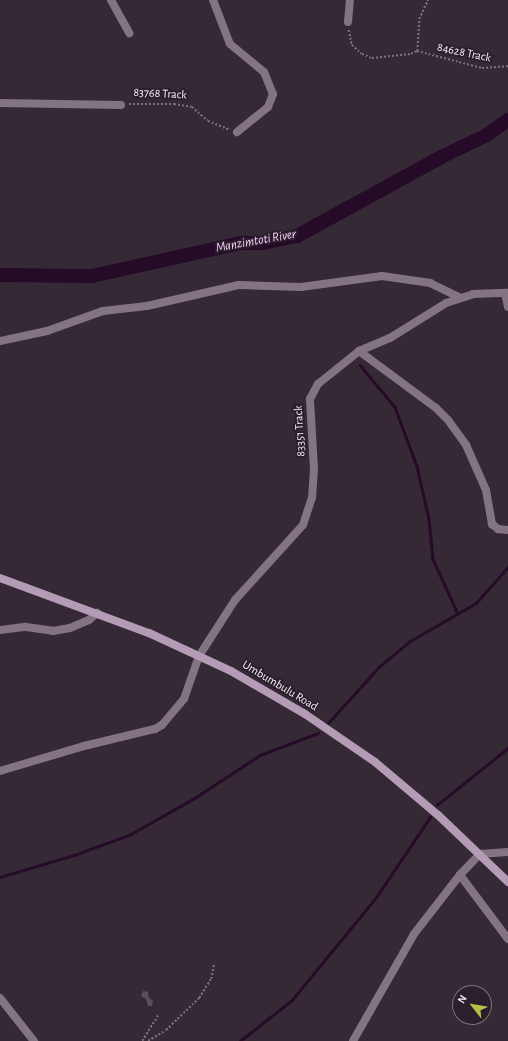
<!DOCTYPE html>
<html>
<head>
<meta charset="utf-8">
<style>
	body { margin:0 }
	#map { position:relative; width:508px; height:1041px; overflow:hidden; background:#352936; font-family:"Alegreya Sans",sans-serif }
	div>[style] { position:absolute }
	.stream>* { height:2.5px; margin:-1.25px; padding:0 1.25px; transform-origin:1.25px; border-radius:1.25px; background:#260b29 }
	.river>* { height:14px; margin:-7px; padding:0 7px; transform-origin:7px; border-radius:7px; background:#260b29 }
	.building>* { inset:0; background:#5c4e5d }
	.path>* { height:1.5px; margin-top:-0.75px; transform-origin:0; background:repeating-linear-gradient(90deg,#7b717c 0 2px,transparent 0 4px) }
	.street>* { height:8px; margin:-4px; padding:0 4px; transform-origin:4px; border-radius:4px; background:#837484 }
	.secondary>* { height:8px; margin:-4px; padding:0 4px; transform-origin:4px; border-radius:4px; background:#b49cb6 }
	span { translate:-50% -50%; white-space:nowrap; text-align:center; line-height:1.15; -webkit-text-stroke:4px #2b1f2c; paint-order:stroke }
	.street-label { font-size:12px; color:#f5edf6 }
	.water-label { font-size:13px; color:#f9cefd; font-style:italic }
	.north { position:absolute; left:452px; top:985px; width:40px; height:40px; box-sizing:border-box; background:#2b1f2c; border:1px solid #7c717d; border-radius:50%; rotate:301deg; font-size:11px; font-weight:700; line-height:16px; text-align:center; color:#f5edf6 }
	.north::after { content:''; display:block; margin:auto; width:14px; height:18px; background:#b7c148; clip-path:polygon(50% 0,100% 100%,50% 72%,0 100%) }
</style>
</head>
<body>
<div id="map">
	<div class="stream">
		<div style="left:360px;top:365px;width:55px;rotate:50.2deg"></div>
		<div style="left:395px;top:407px;width:63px;rotate:69.6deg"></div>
		<div style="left:417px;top:466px;width:54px;rotate:77.2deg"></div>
		<div style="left:429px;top:519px;width:40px;rotate:84.3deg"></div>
		<div style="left:433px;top:559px;width:60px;rotate:65.6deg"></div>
		<div style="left:328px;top:723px;width:76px;rotate:-47.7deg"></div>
		<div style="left:379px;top:667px;width:40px;rotate:-40deg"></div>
		<div style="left:410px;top:641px;width:76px;rotate:-29.9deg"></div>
		<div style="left:476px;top:603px;width:48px;rotate:-48.4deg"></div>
		<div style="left:437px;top:805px;width:91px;rotate:-38.8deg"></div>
		<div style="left:0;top:877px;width:77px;rotate:-16.6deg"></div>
		<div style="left:74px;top:855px;width:59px;rotate:-20deg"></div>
		<div style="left:129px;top:835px;width:73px;rotate:-29.4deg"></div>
		<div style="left:193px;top:799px;width:80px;rotate:-33.3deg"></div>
		<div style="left:260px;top:755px;width:62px;rotate:-20.8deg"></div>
		<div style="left:240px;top:1041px;width:66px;rotate:-38.3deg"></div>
		<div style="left:292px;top:1000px;width:134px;rotate:-50.7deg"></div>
		<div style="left:377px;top:896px;width:95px;rotate:-56.1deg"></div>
	</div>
	<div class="river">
		<div style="left:0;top:275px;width:92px;rotate:0.6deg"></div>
		<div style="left:92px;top:276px;width:153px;rotate:-12.5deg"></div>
		<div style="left:241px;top:243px;width:22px"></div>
		<div style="left:263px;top:243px;width:35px;rotate:-12deg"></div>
		<div style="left:297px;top:236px;width:164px;rotate:-28.7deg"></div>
		<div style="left:441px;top:157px;width:51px;rotate:-25.6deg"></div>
		<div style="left:487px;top:135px;width:26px;rotate:-36deg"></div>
	</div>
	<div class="building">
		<div style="clip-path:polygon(143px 991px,148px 992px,149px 998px,153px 1001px,152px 1006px,148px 1006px,146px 999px,141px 996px)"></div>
	</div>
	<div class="path">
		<div style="left:349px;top:30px;width:15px;rotate:79deg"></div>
		<div style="left:352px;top:45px;width:13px;rotate:42deg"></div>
		<div style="left:362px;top:54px;width:11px;rotate:22deg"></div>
		<div style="left:372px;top:58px;width:39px;rotate:-6deg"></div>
		<div style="left:411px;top:54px;width:7px;rotate:-27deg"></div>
		<div style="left:417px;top:51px;width:67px;rotate:14.7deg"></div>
		<div style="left:482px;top:68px;width:26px;rotate:-4deg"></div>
		<div style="left:417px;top:51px;width:32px;rotate:-86deg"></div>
		<div style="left:419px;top:19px;width:21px;rotate:-65deg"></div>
		<div style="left:129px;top:104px;width:45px"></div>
		<div style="left:174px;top:104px;width:18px;rotate:9deg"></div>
		<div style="left:192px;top:107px;width:21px;rotate:41deg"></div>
		<div style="left:208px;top:121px;width:24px;rotate:22deg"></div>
		<div style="left:142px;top:1041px;width:32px;rotate:-58deg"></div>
		<div style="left:148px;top:1041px;width:21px;rotate:-31deg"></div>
		<div style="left:166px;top:1030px;width:46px;rotate:-44.1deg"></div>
		<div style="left:199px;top:998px;width:22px;rotate:-58deg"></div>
		<div style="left:211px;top:979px;width:16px;rotate:-79deg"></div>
	</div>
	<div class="street">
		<div style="left:111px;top:0;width:38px;rotate:61deg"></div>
		<div style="left:213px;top:0;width:47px;rotate:68.9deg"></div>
		<div style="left:230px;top:44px;width:44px;rotate:39.5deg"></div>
		<div style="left:264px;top:72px;width:24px;rotate:68deg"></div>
		<div style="left:273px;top:94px;width:14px;rotate:111deg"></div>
		<div style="left:268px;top:107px;width:40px;rotate:141deg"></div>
		<div style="left:348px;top:22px;width:22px;rotate:-85deg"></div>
		<div style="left:0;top:103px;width:121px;rotate:0.9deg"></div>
		<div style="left:505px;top:293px;width:14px;rotate:78deg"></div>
		<div style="left:0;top:341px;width:48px;rotate:-12deg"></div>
		<div style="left:47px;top:331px;width:59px;rotate:-19.7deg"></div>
		<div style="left:103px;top:311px;width:44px;rotate:-6.5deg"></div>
		<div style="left:147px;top:306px;width:94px;rotate:-12.9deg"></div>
		<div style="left:239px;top:285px;width:62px;rotate:1.8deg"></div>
		<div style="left:301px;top:287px;width:82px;rotate:-7.7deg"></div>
		<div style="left:382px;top:276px;width:49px;rotate:8.3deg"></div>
		<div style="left:430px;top:283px;width:34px;rotate:26deg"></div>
		<div style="left:359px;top:351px;width:96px;rotate:36.5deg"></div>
		<div style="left:436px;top:408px;width:17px;rotate:45deg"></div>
		<div style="left:448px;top:420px;width:31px;rotate:54deg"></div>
		<div style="left:466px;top:445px;width:49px;rotate:66deg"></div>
		<div style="left:486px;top:490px;width:35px;rotate:80deg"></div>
		<div style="left:492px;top:524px;width:8px;rotate:40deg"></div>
		<div style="left:498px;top:529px;width:10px;rotate:6deg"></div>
		<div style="left:0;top:630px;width:26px;rotate:-7deg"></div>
		<div style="left:26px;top:627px;width:27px;rotate:8deg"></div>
		<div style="left:53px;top:631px;width:17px;rotate:-10deg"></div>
		<div style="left:70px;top:628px;width:21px;rotate:-23deg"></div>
		<div style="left:89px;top:620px;width:11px;rotate:-41deg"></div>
		<div style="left:0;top:771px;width:88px;rotate:-16.6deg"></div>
		<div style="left:84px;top:746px;width:73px;rotate:-13.5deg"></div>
		<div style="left:155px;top:729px;width:8px;rotate:-30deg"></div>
		<div style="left:162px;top:725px;width:34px;rotate:-50deg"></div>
		<div style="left:184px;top:699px;width:46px;rotate:-70.8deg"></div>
		<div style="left:199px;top:656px;width:67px;rotate:-57.3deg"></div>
		<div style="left:235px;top:600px;width:101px;rotate:-47.8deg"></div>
		<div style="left:303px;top:525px;width:28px;rotate:-72deg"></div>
		<div style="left:312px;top:498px;width:29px;rotate:-86deg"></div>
		<div style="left:314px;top:469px;width:70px;rotate:-93.3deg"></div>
		<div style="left:310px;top:399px;width:17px;rotate:-62deg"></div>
		<div style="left:318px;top:384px;width:53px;rotate:-38.8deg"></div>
		<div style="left:359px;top:351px;width:34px;rotate:-23deg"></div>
		<div style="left:390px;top:338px;width:66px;rotate:-32deg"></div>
		<div style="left:446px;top:303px;width:28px;rotate:-18deg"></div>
		<div style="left:473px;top:294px;width:35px;rotate:-2deg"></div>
		<div style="left:508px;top:852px;width:28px;rotate:176deg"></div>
		<div style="left:480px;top:854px;width:29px;rotate:134deg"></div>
		<div style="left:460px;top:875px;width:80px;rotate:53.1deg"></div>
		<div style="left:0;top:998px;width:55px;rotate:51.7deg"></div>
		<div style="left:353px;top:1041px;width:123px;rotate:-60.3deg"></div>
		<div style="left:414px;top:934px;width:75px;rotate:-52.1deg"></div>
	</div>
	<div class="secondary">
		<div style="left:0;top:578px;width:159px;rotate:20.3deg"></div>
		<div style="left:149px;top:633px;width:90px;rotate:24.9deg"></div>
		<div style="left:231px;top:671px;width:86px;rotate:30.2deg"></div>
		<div style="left:305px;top:714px;width:85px;rotate:34.4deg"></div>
		<div style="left:375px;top:762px;width:82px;rotate:40.1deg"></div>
		<div style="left:438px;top:815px;width:97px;rotate:43.7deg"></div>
	</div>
	<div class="street-label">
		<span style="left:464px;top:53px;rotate:12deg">84628 Track</span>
		<span style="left:160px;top:94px;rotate:3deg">83768 Track</span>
		<span style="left:300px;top:431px;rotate:-93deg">83351 Track</span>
		<span style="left:280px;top:686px;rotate:31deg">Umbumbulu Road</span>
	</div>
	<div class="water-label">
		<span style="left:256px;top:242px;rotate:-10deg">Manzimtoti River</span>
	</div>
	<div class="north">N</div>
</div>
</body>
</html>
